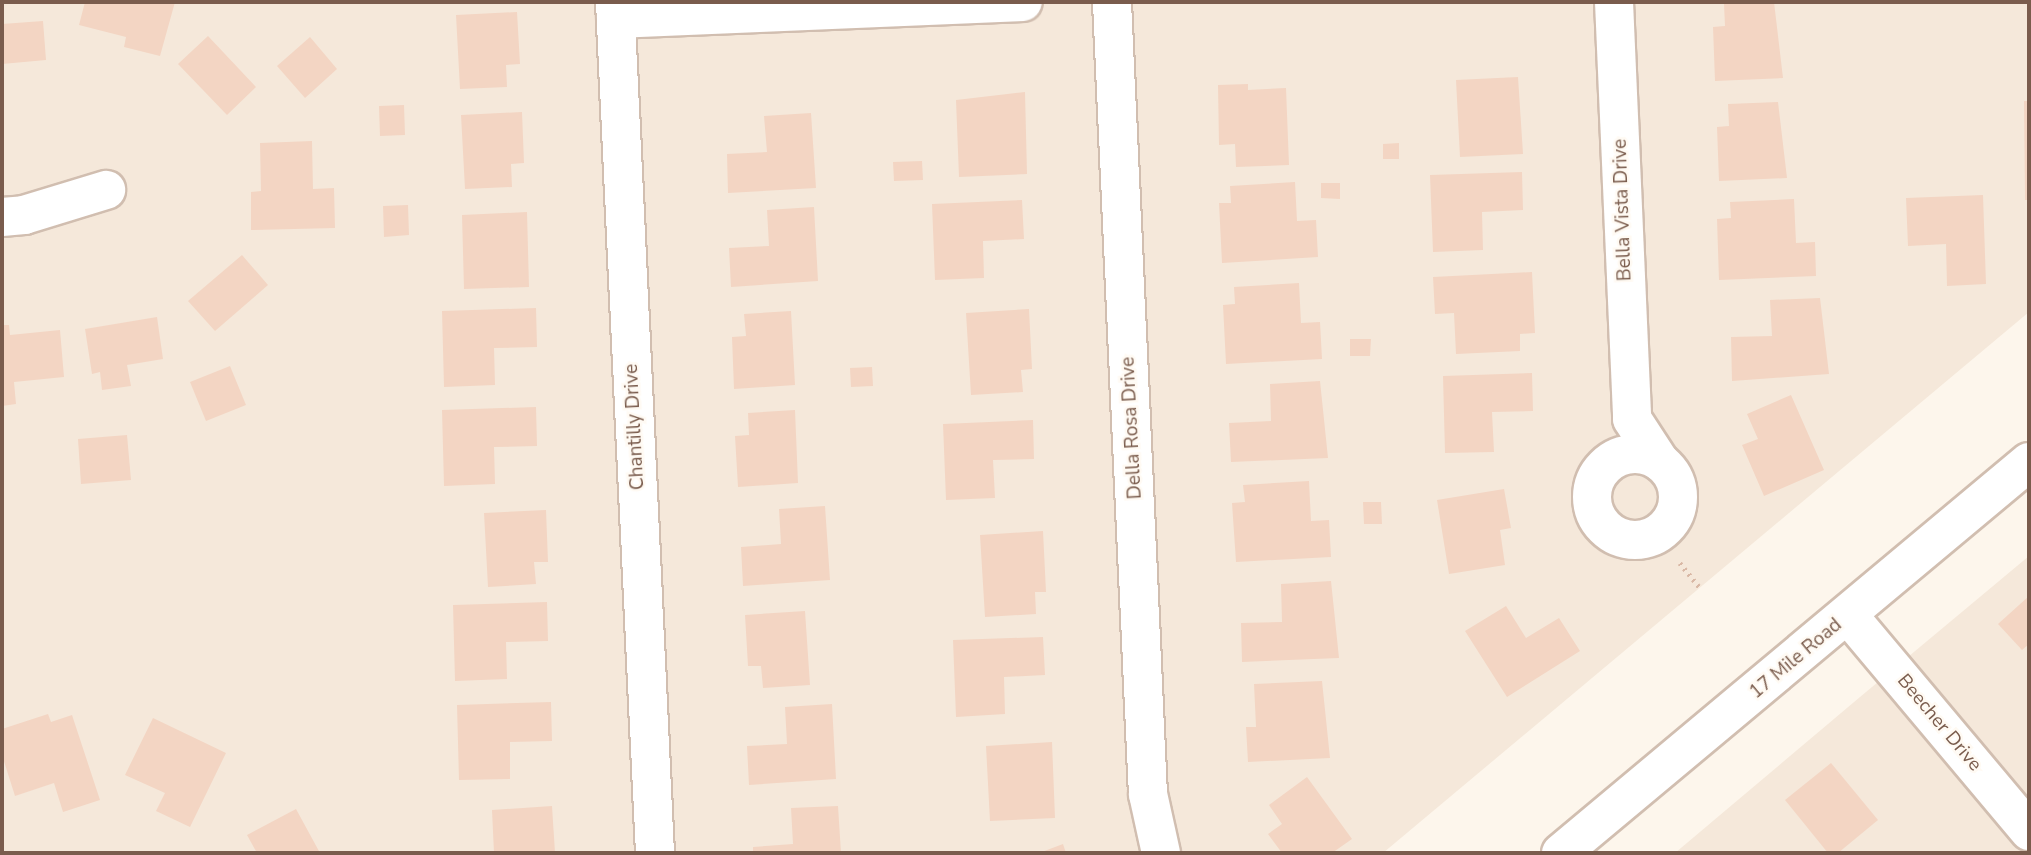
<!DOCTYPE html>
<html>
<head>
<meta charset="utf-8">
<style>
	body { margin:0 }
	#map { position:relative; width:2031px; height:855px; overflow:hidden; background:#fdf6ec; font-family:"Nunito Sans",sans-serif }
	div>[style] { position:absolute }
	.residential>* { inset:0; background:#f5e8da }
	.building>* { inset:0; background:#f3d5c3 }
	.path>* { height:4.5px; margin-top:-2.25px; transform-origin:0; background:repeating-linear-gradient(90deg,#d9b8a5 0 2px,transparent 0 7px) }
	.roads { filter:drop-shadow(2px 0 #d1beb0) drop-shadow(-2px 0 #d1beb0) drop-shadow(0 2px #d1beb0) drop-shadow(0 -2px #d1beb0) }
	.minor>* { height:38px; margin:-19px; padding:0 19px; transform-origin:19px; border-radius:19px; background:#fff }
	.minor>.ring { margin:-19px; padding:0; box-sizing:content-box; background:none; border:38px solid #fff; border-radius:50% }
	span { translate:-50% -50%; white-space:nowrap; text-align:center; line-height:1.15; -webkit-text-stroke:5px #fffaf3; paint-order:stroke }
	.street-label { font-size:19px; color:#7a5c4d }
	.frame { position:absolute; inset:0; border:4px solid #7a5c4d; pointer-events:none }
</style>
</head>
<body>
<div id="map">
	<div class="residential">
		<div style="clip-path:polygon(2px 2px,2029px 2px,2029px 312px,1383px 853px,2px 853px)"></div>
		<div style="clip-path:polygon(2029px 556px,2029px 853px,1675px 853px,1860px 697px)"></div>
	</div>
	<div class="building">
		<div style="clip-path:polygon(85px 2px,175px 2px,160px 56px,124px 47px,126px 37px,79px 25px)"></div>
		<div style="clip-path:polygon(1774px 2px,1783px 78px,1715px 81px,1713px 27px,1725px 26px,1724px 4px)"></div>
		<div style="clip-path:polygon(517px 12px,520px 64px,506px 65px,507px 87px,460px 89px,456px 15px)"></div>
		<div style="clip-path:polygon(43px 21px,46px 60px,2px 64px,2px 24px)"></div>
		<div style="clip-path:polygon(208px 36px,256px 87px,227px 115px,178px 64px)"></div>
		<div style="clip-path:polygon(310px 37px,337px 69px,305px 98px,277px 66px)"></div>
		<div style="clip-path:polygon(1518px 77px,1523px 154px,1460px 157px,1456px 80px)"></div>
		<div style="clip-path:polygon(1248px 84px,1248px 90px,1286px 88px,1289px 165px,1236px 167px,1235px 144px,1219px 145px,1218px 85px)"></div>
		<div style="clip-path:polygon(1025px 92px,1027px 174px,959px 177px,956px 100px)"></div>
		<div style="clip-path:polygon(2024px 101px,2029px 101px,2029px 200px,2025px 200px)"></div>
		<div style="clip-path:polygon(1778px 102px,1787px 178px,1719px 181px,1717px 127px,1729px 126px,1728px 104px)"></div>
		<div style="clip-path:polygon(404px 105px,405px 135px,380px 136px,379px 106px)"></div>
		<div style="clip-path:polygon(522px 112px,524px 163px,511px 164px,512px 187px,465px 189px,461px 115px)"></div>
		<div style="clip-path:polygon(811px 113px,816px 188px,728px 193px,727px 154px,767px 152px,764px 116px)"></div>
		<div style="clip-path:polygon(312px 141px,313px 189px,334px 188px,335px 228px,251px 230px,251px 192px,261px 191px,260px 143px)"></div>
		<div style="clip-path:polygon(1399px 143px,1399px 159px,1383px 159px,1383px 144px)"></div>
		<div style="clip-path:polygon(922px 161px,923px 180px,894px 181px,893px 162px)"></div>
		<div style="clip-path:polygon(1522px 172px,1523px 210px,1482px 212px,1483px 250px,1433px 252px,1430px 175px)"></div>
		<div style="clip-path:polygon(1295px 182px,1297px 221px,1316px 220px,1318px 257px,1222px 263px,1219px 203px,1231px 203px,1230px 186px)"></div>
		<div style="clip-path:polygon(1321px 183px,1340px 183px,1340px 199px,1321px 198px)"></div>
		<div style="clip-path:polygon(1983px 195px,1986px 284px,1947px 286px,1946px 244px,1908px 246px,1906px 198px)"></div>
		<div style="clip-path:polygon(1794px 199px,1796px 243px,1815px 242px,1816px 276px,1719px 280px,1717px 219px,1731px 218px,1730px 202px)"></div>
		<div style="clip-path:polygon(1022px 200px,1024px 239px,983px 241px,984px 278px,935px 280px,932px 204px)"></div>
		<div style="clip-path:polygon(408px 205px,409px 235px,384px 237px,383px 206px)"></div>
		<div style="clip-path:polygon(814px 207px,818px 281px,731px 287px,729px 248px,769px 246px,767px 210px)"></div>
		<div style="clip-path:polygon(527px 212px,529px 287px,464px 289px,462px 215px)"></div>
		<div style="clip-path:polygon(242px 255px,268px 285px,215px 331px,188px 301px)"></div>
		<div style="clip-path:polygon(1532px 272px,1535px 333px,1520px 334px,1520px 351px,1456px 354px,1454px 313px,1435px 314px,1433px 277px)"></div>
		<div style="clip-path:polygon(1299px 283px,1301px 323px,1320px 322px,1322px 359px,1226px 364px,1223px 305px,1235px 304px,1234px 287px)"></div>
		<div style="clip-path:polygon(1820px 298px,1829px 374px,1732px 381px,1731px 337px,1772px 336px,1770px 300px)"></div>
		<div style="clip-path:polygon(536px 308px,537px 347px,494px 348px,495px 385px,444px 387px,442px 311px)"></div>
		<div style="clip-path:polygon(1029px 309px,1032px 369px,1021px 370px,1023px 392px,971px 395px,966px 313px)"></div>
		<div style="clip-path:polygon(791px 311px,795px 385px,734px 389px,732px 337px,746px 336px,744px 314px)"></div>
		<div style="clip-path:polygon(157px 317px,163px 359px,127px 365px,131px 386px,102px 390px,100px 372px,92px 374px,85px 329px)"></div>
		<div style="clip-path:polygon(2px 325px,9px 325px,10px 335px,60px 330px,64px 377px,14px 382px,16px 404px,2px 406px)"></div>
		<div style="clip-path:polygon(1350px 339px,1371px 339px,1370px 356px,1350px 356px)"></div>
		<div style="clip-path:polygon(230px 366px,246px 405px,206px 421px,190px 382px)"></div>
		<div style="clip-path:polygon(872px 367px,873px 386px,851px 387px,850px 368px)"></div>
		<div style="clip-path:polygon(1532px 373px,1533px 411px,1492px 412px,1494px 452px,1445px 453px,1443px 376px)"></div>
		<div style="clip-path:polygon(1320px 381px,1328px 458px,1231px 462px,1229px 423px,1271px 421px,1270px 384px)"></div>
		<div style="clip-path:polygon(1791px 395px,1824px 470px,1764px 496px,1742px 445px,1758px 439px,1747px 414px)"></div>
		<div style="clip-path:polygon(536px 407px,537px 446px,494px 447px,495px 484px,444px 486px,442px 410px)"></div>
		<div style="clip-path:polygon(795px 410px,798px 483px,738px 487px,735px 436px,749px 435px,748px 413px)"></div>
		<div style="clip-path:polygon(1033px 420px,1034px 459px,993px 460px,995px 498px,946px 500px,943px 424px)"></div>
		<div style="clip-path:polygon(127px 435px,131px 480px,81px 484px,78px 439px)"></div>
		<div style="clip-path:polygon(1309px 481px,1311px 521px,1329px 520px,1331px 557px,1236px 562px,1232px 503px,1245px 502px,1243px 485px)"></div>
		<div style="clip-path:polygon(1504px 489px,1511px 528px,1500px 530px,1505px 565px,1449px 574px,1437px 500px)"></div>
		<div style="clip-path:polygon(1363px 502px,1381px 502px,1382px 524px,1364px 524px)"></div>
		<div style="clip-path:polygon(825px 506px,830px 580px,743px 586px,741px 547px,781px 544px,779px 509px)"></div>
		<div style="clip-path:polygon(546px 510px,548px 562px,534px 562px,536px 584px,488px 587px,484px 513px)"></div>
		<div style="clip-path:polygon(1043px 531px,1046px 592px,1035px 592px,1036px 614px,985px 617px,980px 535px)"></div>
		<div style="clip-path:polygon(1331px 581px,1339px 658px,1242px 662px,1241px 623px,1282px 622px,1281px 584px)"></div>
		<div style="clip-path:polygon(2029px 596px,2029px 644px,2022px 650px,1998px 624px)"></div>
		<div style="clip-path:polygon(547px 602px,548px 641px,506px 642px,507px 679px,455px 681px,453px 605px)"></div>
		<div style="clip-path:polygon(1506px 606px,1526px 638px,1559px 618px,1580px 651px,1507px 697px,1465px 631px)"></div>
		<div style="clip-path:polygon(805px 611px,810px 685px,763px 688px,761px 666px,748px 666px,745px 615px)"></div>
		<div style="clip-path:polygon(1043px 637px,1045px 675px,1004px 677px,1005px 714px,956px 717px,953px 640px)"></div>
		<div style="clip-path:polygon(1322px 681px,1330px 758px,1248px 762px,1246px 727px,1256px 727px,1254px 684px)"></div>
		<div style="clip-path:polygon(551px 702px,552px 741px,510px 742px,510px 779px,459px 780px,457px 705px)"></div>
		<div style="clip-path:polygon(832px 704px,836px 779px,749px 785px,747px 746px,787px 744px,785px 707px)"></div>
		<div style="clip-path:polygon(48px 714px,51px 722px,72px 715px,100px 800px,63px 812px,54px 783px,15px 796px,2px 755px,2px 729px)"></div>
		<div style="clip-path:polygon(153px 718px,226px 753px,190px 827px,156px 811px,165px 793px,125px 775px)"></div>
		<div style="clip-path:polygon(1052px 742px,1055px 818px,990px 821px,986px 746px)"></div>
		<div style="clip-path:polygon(1831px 763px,1878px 820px,1838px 853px,1828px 853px,1785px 800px)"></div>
		<div style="clip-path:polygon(1307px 777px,1352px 839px,1332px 853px,1282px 853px,1268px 834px,1282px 824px,1269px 805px)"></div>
		<div style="clip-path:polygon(552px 806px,555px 853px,494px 853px,492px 810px)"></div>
		<div style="clip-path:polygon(838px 806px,841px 853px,753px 853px,753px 847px,793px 844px,791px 808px)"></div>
		<div style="clip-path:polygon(296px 809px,320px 853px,257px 853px,247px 835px)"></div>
		<div style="clip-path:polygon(1063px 844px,1066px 853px,1039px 853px)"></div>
	</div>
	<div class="path">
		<div style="left:1680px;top:563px;width:32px;rotate:51deg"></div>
	</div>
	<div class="roads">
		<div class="minor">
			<div style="left:615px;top:2px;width:852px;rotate:87.31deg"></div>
			<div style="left:1112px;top:2px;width:793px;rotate:87.4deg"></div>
			<div style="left:1148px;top:794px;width:60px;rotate:77.6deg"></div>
			<div style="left:1614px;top:2px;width:417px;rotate:87.5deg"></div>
			<div style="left:1632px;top:419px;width:51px;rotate:56.9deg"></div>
			<div style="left:616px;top:19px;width:407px;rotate:-2.4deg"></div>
			<div style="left:2px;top:217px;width:22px;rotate:-5deg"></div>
			<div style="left:24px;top:215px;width:86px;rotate:-17deg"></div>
			<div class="ring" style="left:1592px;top:454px;width:48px;height:48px"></div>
			<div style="left:1848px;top:615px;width:282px;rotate:50deg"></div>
			<div style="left:1561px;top:853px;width:610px;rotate:-39.88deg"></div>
		</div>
	</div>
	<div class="street-label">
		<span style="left:1623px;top:210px;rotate:-92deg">Bella Vista Drive</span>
		<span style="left:635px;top:427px;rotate:-93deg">Chantilly Drive</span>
		<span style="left:1132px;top:428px;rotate:-93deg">Della Rosa Drive</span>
		<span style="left:1796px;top:659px;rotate:-40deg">17 Mile Road</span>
		<span style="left:1939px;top:723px;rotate:50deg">Beecher Drive</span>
	</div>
	<div class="frame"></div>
</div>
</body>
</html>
